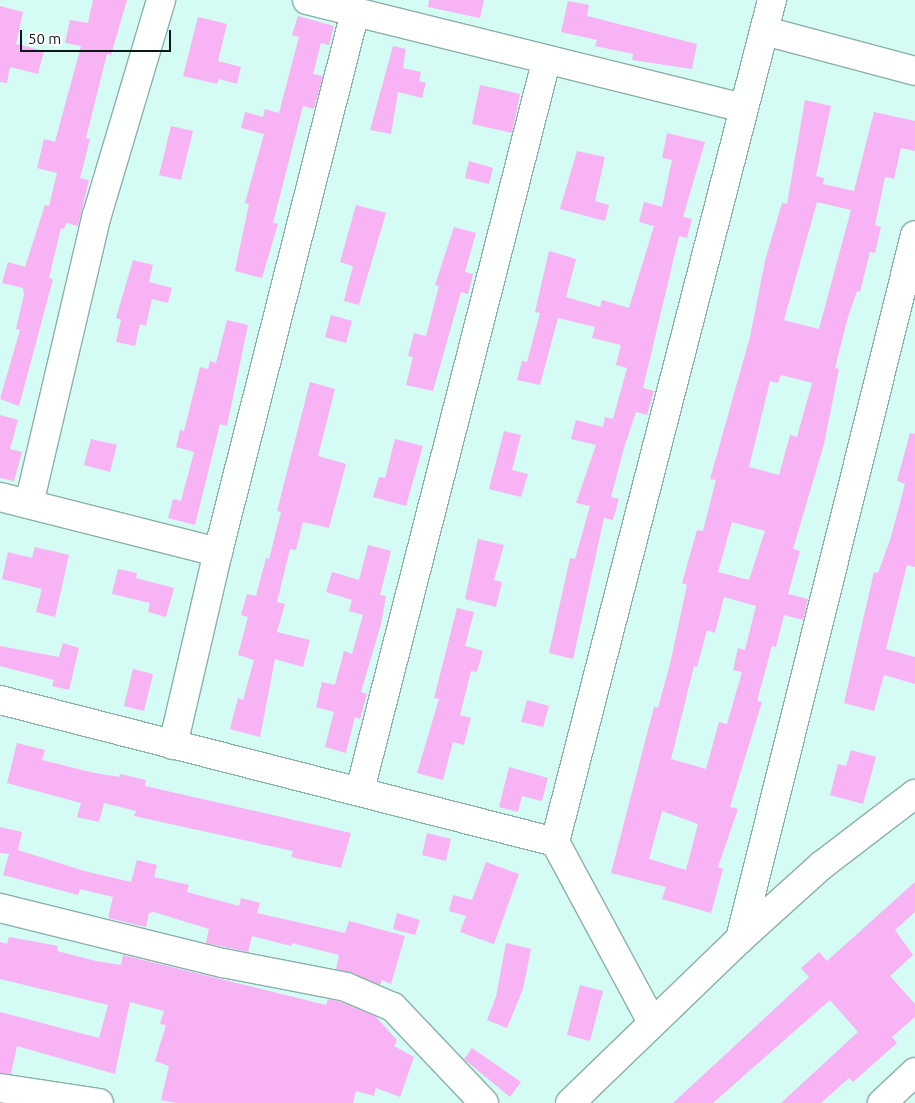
<!DOCTYPE html>
<html>
<head>
<meta charset="utf-8">
<style>
	body { margin:0 }
	#map { position:relative; width:915px; height:1103px; overflow:hidden; background:#d4fbf4; font-family:Ubuntu,sans-serif }
	div>[style] { position:absolute }
	.building>* { inset:0; background:#f7b3f3 }
	.roads { filter:drop-shadow(1px 0 #8bb0aa) drop-shadow(-1px 0 #8bb0aa) drop-shadow(0 1px #8bb0aa) drop-shadow(0 -1px #8bb0aa) }
	.minor>* { height:28px; margin:-14px; padding:0 14px; transform-origin:14px; border-radius:14px; background:#fff }
	span { translate:-50% -50%; white-space:nowrap; text-align:center; line-height:1.15; -webkit-text-stroke:4.5px #fff; paint-order:stroke }
	.scale { position:absolute; left:20px; top:30px; width:151px; height:22px; box-sizing:border-box; border:2px solid #0b1a18; border-top:0; padding-left:6px; font-size:15px; line-height:18px; white-space:nowrap; color:#0b1a18; -webkit-text-stroke:4px #fff; paint-order:stroke }
</style>
</head>
<body>
<div id="map">
	<div class="building">
		<div style="clip-path:polygon(93px 0,127px 0,111px 55px,107px 54px,86px 138px,90px 139px,80px 178px,89px 180px,78px 226px,66px 223px,64px 229px,61px 228px,49px 278px,53px 279px,19px 406px,0 399px,20px 330px,16px 329px,24px 295px,23px 288px,2px 283px,8px 262px,25px 267px,45px 205px,49px 206px,57px 173px,37px 168px,44px 139px,55px 142px,81px 46px,65px 43px,70px 20px,88px 23px)"></div>
		<div style="clip-path:polygon(429px 0,484px 0,480px 18px,428px 7px)"></div>
		<div style="clip-path:polygon(568px 1px,589px 5px,587px 16px,697px 44px,692px 69px,632px 60px,633px 54px,595px 46px,597px 40px,561px 32px)"></div>
		<div style="clip-path:polygon(0 6px,23px 12px,16px 44px,44px 51px,38px 74px,10px 67px,7px 83px,0 82px)"></div>
		<div style="clip-path:polygon(298px 16px,334px 26px,329px 45px,321px 43px,313px 74px,323px 76px,314px 109px,303px 106px,273px 223px,278px 224px,262px 278px,235px 271px,249px 204px,245px 203px,264px 134px,241px 128px,245px 112px,263px 117px,265px 109px,279px 113px,299px 37px,292px 35px)"></div>
		<div style="clip-path:polygon(198px 17px,227px 24px,218px 61px,241px 67px,237px 84px,219px 79px,217px 84px,183px 76px)"></div>
		<div style="clip-path:polygon(393px 46px,406px 49px,403px 68px,421px 72px,419px 81px,426px 83px,422px 98px,398px 92px,391px 134px,370px 130px)"></div>
		<div style="clip-path:polygon(480px 85px,520px 94px,512px 133px,472px 124px)"></div>
		<div style="clip-path:polygon(evenodd,805px 100px,831px 106px,816px 176px,824px 178px,823px 184px,854px 191px,874px 112px,915px 121px,915px 151px,901px 148px,894px 179px,885px 177px,875px 225px,881px 227px,875px 253px,870px 252px,860px 292px,857px 291px,848px 317px,835px 368px,839px 369px,824px 444px,793px 549px,800px 551px,788px 594px,808px 599px,803px 620px,784px 615px,776px 647px,772px 646px,757px 701px,762px 702px,730px 807px,738px 809px,718px 867px,723px 869px,711px 913px,662px 899px,666px 887px,611px 873px,654px 707px,658px 708px,671px 660px,687px 585px,682px 583px,697px 530px,703px 531px,716px 480px,710px 479px,750px 337px,765px 261px,782px 203px,787px 204px,805px 100px,817px 202px,851px 210px,819px 329px,784px 320px,817px 202px,805px 100px,781px 375px,812px 383px,797px 437px,790px 435px,779px 475px,749px 467px,770px 381px,778px 383px,781px 375px,805px 100px,732px 522px,765px 531px,749px 580px,718px 572px,732px 522px,805px 100px,724px 597px,756px 606px,745px 650px,738px 648px,733px 670px,742px 672px,727px 724px,719px 722px,706px 769px,671px 759px,694px 666px,697px 667px,707px 630px,715px 633px,724px 597px,805px 100px,662px 811px,698px 824px,686px 870px,649px 859px,662px 811px)"></div>
		<div style="clip-path:polygon(171px 126px,193px 131px,181px 180px,159px 175px)"></div>
		<div style="clip-path:polygon(667px 133px,705px 142px,683px 217px,692px 219px,687px 238px,679px 236px,643px 388px,654px 391px,647px 415px,636px 412px,624px 448px,611px 497px,619px 499px,613px 520px,604px 518px,573px 659px,549px 653px,570px 558px,575px 559px,590px 506px,576px 503px,596px 445px,571px 439px,576px 420px,603px 427px,605px 417px,613px 419px,627px 368px,616px 365px,621px 345px,592px 338px,595px 327px,558px 318px,540px 385px,517px 380px,522px 361px,527px 362px,540px 313px,535px 312px,549px 251px,576px 259px,566px 297px,600px 307px,602px 300px,629px 308px,654px 226px,639px 222px,644px 202px,662px 207px,672px 160px,662px 158px)"></div>
		<div style="clip-path:polygon(577px 151px,605px 157px,595px 201px,609px 205px,605px 221px,560px 209px)"></div>
		<div style="clip-path:polygon(469px 161px,493px 168px,489px 184px,465px 178px)"></div>
		<div style="clip-path:polygon(356px 205px,386px 213px,359px 305px,344px 301px,353px 266px,340px 262px)"></div>
		<div style="clip-path:polygon(454px 227px,476px 233px,465px 272px,473px 274px,468px 294px,461px 292px,433px 391px,406px 385px,413px 357px,408px 356px,414px 333px,426px 336px,439px 286px,435px 285px)"></div>
		<div style="clip-path:polygon(133px 260px,153px 265px,149px 282px,172px 288px,168px 303px,152px 299px,146px 326px,140px 324px,135px 346px,116px 342px,121px 320px,116px 318px)"></div>
		<div style="clip-path:polygon(331px 315px,352px 321px,346px 343px,325px 337px)"></div>
		<div style="clip-path:polygon(227px 320px,248px 325px,227px 426px,220px 424px,195px 525px,168px 518px,173px 499px,181px 501px,194px 452px,176px 447px,180px 430px,184px 431px,200px 367px,208px 369px,210px 361px,216px 363px)"></div>
		<div style="clip-path:polygon(310px 382px,335px 389px,318px 456px,346px 464px,329px 528px,303px 522px,296px 550px,290px 549px,277px 602px,285px 604px,277px 632px,310px 640px,303px 667px,275px 659px,260px 737px,230px 729px,238px 698px,243px 700px,254px 660px,238px 655px,248px 617px,241px 615px,247px 594px,256px 596px,266px 558px,269px 559px,281px 512px,277px 511px)"></div>
		<div style="clip-path:polygon(0 415px,18px 420px,10px 449px,22px 452px,14px 481px,0 478px)"></div>
		<div style="clip-path:polygon(504px 431px,521px 435px,512px 470px,528px 474px,521px 497px,489px 489px)"></div>
		<div style="clip-path:polygon(910px 433px,915px 434px,915px 567px,907px 565px,886px 649px,915px 657px,915px 684px,884px 675px,874px 711px,844px 703px,874px 572px,878px 573px,891px 537px,905px 484px,897px 481px)"></div>
		<div style="clip-path:polygon(91px 439px,117px 445px,110px 472px,84px 465px)"></div>
		<div style="clip-path:polygon(395px 439px,423px 446px,406px 506px,373px 497px,379px 477px,385px 478px)"></div>
		<div style="clip-path:polygon(478px 539px,504px 545px,494px 580px,502px 582px,496px 607px,465px 599px)"></div>
		<div style="clip-path:polygon(368px 545px,391px 551px,380px 595px,386px 596px,381px 624px,361px 692px,367px 694px,360px 719px,355px 717px,346px 753px,325px 747px,334px 712px,316px 707px,322px 682px,335px 685px,344px 651px,352px 654px,363px 615px,349px 611px,352px 600px,326px 592px,332px 572px,359px 580px)"></div>
		<div style="clip-path:polygon(35px 547px,69px 555px,55px 617px,36px 612px,42px 589px,2px 579px,8px 552px,32px 558px)"></div>
		<div style="clip-path:polygon(118px 569px,137px 573px,136px 578px,174px 588px,166px 617px,148px 612px,150px 603px,112px 594px)"></div>
		<div style="clip-path:polygon(457px 608px,474px 612px,465px 646px,483px 651px,477px 672px,471px 671px,460px 715px,471px 718px,464px 745px,453px 742px,443px 780px,417px 773px,439px 699px,434px 698px)"></div>
		<div style="clip-path:polygon(63px 643px,79px 648px,69px 690px,52px 686px,54px 680px,0 666px,0 646px,59px 657px)"></div>
		<div style="clip-path:polygon(133px 669px,153px 674px,144px 711px,124px 706px)"></div>
		<div style="clip-path:polygon(527px 700px,549px 706px,543px 727px,521px 722px)"></div>
		<div style="clip-path:polygon(17px 743px,45px 750px,42px 760px,90px 772px,119px 777px,120px 774px,146px 780px,145px 786px,351px 833px,341px 868px,291px 857px,293px 851px,134px 816px,136px 811px,104px 803px,99px 822px,77px 817px,81px 803px,7px 783px)"></div>
		<div style="clip-path:polygon(851px 750px,876px 757px,863px 804px,830px 795px,838px 764px,846px 766px)"></div>
		<div style="clip-path:polygon(509px 767px,548px 778px,542px 801px,522px 796px,518px 812px,499px 807px)"></div>
		<div style="clip-path:polygon(0 827px,22px 832px,18px 850px,84px 871px,131px 882px,137px 860px,157px 865px,154px 877px,189px 885px,187px 892px,239px 906px,241px 898px,260px 903px,257px 913px,345px 933px,349px 921px,405px 936px,391px 984px,382px 980px,380px 985px,336px 969px,339px 955px,292px 943px,291px 946px,252px 936px,248px 952px,206px 943px,209px 929px,154px 912px,149px 913px,146px 927px,108px 918px,113px 897px,80px 889px,78px 895px,3px 875px,9px 854px,0 853px)"></div>
		<div style="clip-path:polygon(427px 833px,451px 839px,446px 861px,422px 855px)"></div>
		<div style="clip-path:polygon(486px 862px,519px 874px,494px 944px,460px 932px,466px 916px,449px 911px,453px 895px,472px 900px)"></div>
		<div style="clip-path:polygon(915px 882px,915px 912px,895px 930px,913px 955px,890px 976px,915px 1004px,915px 1017px,892px 1037px,897px 1043px,853px 1082px,849px 1078px,821px 1103px,781px 1103px,858px 1032px,830px 1000px,713px 1103px,673px 1103px,809px 977px,801px 968px,819px 952px,827px 961px)"></div>
		<div style="clip-path:polygon(397px 913px,420px 920px,415px 935px,393px 929px)"></div>
		<div style="clip-path:polygon(9px 937px,58px 946px,57px 951px,96px 961px,121px 965px,123px 955px,326px 1005px,328px 999px,341px 1002px,375px 1016px,397px 1040px,394px 1046px,414px 1057px,400px 1097px,376px 1088px,374px 1096px,356px 1091px,353px 1103px,176px 1103px,161px 1100px,169px 1066px,155px 1061px,166px 1025px,160px 1024px,164px 1011px,130px 1002px,115px 1074px,17px 1046px,11px 1074px,0 1073px,0 1012px,99px 1038px,108px 1005px,0 979px,0 942px,7px 944px)"></div>
		<div style="clip-path:polygon(506px 943px,531px 949px,523px 989px,507px 1028px,487px 1020px,496px 997px)"></div>
		<div style="clip-path:polygon(580px 985px,603px 991px,590px 1041px,567px 1035px)"></div>
		<div style="clip-path:polygon(472px 1048px,521px 1082px,510px 1097px,464px 1059px)"></div>
	</div>
	<div class="roads">
		<div class="minor">
			<div style="left:307px;top:0;width:448px;rotate:13.9deg"></div>
			<div style="left:765px;top:31px;width:155px;rotate:14.9deg"></div>
			<div style="left:0;top:497px;width:225px;rotate:14.2deg"></div>
			<div style="left:29px;top:504px;width:297px;rotate:-76.8deg"></div>
			<div style="left:97px;top:215px;width:224px;rotate:-73.4deg"></div>
			<div style="left:0;top:700px;width:573px;rotate:14.35deg"></div>
			<div style="left:173px;top:745px;width:198px;rotate:-76.9deg"></div>
			<div style="left:218px;top:552px;width:557px;rotate:-75.76deg"></div>
			<div style="left:360px;top:790px;width:751px;rotate:-75.67deg"></div>
			<div style="left:0;top:908px;width:230px;rotate:13.9deg"></div>
			<div style="left:223px;top:963px;width:125px;rotate:11deg"></div>
			<div style="left:346px;top:987px;width:51px;rotate:23.1deg"></div>
			<div style="left:393px;top:1007px;width:132px;rotate:46.5deg"></div>
			<div style="left:740px;top:939px;width:725px;rotate:-76.04deg"></div>
			<div style="left:652px;top:1022px;width:204px;rotate:-118.3deg"></div>
			<div style="left:555px;top:842px;width:870px;rotate:-75.55deg"></div>
			<div style="left:0;top:1088px;width:100px;rotate:8.6deg"></div>
			<div style="left:570px;top:1103px;width:236px;rotate:-44deg"></div>
			<div style="left:740px;top:939px;width:110px;rotate:-42.1deg"></div>
			<div style="left:822px;top:865px;width:117px;rotate:-37.4deg"></div>
			<div style="left:882px;top:1103px;width:45px;rotate:-43.2deg"></div>
		</div>
	</div>
	<div class="scale">50 m</div>
</div>
</body>
</html>
